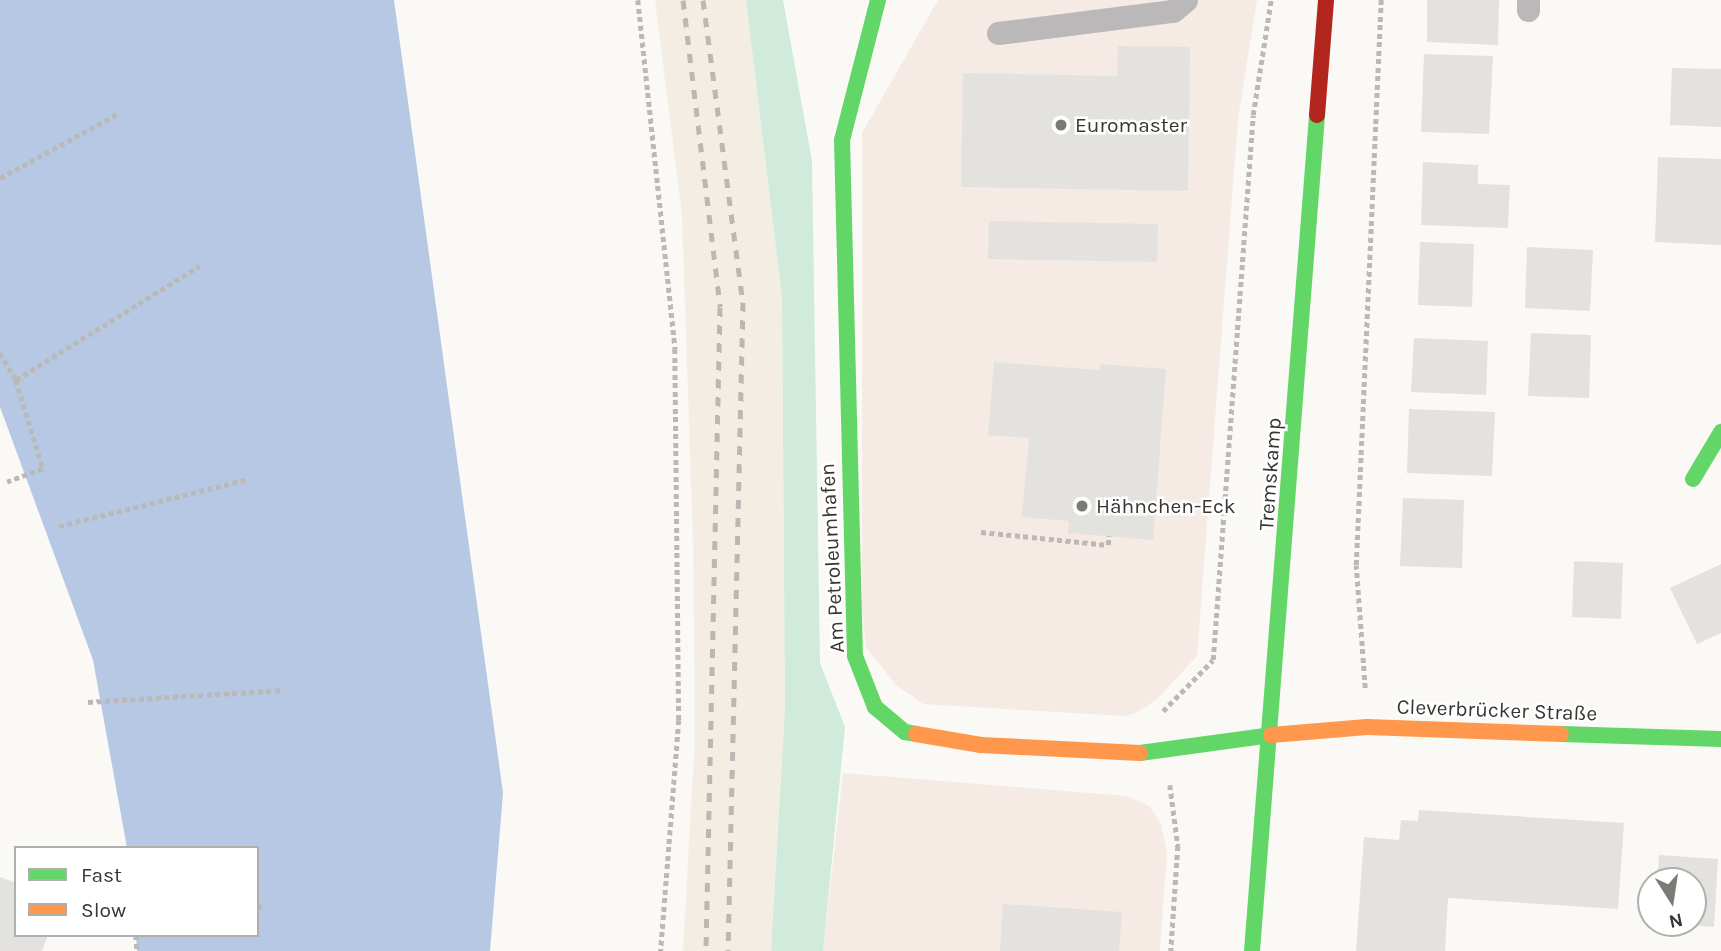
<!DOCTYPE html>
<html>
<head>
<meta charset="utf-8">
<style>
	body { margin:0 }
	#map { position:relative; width:1721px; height:951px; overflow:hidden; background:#fbf9f5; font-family:Karla,sans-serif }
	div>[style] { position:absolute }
	.commercial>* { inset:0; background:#f5eae4 }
	.built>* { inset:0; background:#f3ede3 }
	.green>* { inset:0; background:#d0ebdb }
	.water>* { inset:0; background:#b6c8e4 }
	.building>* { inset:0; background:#e4e2de }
	.path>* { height:4.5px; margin-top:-2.25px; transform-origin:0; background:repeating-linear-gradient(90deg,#bbb9b8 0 5px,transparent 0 8.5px) }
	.lane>* { height:23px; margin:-11.5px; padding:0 11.5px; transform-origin:11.5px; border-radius:11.5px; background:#bab8b8 }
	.fast>* { height:16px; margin:-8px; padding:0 8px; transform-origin:8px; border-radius:8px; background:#63d668 }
	.slow>* { height:16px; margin:-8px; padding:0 8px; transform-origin:8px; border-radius:8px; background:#ff974d }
	.jam>* { height:16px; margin:-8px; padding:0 8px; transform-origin:8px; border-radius:8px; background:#b3261e }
	.rail>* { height:5px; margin-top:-2.5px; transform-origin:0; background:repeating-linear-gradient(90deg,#bab8b5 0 9px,transparent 0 18px) }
	.dots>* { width:19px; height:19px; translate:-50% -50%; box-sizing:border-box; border:4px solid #fff; border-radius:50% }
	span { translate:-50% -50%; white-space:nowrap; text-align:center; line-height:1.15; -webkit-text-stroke:5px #fff; paint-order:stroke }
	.poi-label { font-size:21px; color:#383632 }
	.left { translate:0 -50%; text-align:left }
	.street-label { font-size:21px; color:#383632 }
	.legend { position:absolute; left:14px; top:846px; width:245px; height:91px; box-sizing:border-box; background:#fff; border:2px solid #afafad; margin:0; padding:9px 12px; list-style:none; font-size:21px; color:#383632 }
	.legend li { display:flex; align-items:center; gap:14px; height:35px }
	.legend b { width:35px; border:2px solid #afafad }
	.north { position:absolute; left:1637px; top:867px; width:70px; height:70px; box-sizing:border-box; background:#fff; border:2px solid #afafad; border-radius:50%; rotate:168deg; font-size:19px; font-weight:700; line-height:28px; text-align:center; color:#383632 }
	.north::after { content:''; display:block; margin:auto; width:24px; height:32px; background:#7c7a76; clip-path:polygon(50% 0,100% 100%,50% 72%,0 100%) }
</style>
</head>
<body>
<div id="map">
	<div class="commercial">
		<div style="clip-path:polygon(938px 0,1257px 0,1238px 119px,1197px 656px,1157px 699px,1137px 713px,1123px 716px,923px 704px,896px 685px,866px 647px,862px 610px,862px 133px)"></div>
		<div style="clip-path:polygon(843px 773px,1127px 796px,1149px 806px,1161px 823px,1167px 853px,1160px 951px,823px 951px)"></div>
	</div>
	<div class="built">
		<div style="clip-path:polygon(655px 0,746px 0,782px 297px,785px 708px,771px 951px,683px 951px,695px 736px,693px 543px,682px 215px)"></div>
	</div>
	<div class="green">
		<div style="clip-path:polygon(746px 0,783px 0,812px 161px,820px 663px,845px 727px,823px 951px,771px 951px,785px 708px,782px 297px)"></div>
	</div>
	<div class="water">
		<div style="clip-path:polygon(0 0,394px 0,503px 793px,490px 951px,137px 951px,136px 935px,257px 935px,257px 848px,127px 848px,93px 660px,0 407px)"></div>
	</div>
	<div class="building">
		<div style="clip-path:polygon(1427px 0,1499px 0,1498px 45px,1427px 42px)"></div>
		<div style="clip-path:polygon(1118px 46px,1190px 47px,1188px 191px,961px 187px,963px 73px,1117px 76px)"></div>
		<div style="clip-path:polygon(1424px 54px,1493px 56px,1489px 134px,1421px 132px)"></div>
		<div style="clip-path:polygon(1672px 68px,1721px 69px,1721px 127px,1670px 125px)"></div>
		<div style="clip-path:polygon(1658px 157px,1721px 159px,1721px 245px,1655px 242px)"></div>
		<div style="clip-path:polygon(1423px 162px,1478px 165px,1478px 184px,1510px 185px,1508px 228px,1421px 225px)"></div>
		<div style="clip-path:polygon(989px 221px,1158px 224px,1157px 262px,988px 259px)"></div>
		<div style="clip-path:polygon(1420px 242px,1474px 244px,1472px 307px,1418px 305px)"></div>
		<div style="clip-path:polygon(1527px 247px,1593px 250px,1590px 311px,1525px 308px)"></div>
		<div style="clip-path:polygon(1531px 333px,1591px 335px,1589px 398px,1528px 396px)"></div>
		<div style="clip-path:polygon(1414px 338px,1488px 341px,1486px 395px,1411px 392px)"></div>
		<div style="clip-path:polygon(994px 362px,1099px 370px,1100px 364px,1166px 369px,1153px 540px,1068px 533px,1069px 521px,1022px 517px,1029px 438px,988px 435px)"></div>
		<div style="clip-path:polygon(1409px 409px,1495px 412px,1492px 476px,1407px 473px)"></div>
		<div style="clip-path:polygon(1403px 498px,1464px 500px,1462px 568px,1400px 566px)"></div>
		<div style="clip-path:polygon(1574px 561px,1623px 563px,1621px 619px,1572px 617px)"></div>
		<div style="clip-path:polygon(1721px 564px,1721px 633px,1697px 644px,1670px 588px)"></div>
		<div style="clip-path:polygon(1419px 810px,1624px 823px,1618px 909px,1448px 898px,1445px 951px,1356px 951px,1364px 837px,1399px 840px,1401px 820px,1418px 821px)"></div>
		<div style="clip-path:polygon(1659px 855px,1718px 859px,1714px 927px,1687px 925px,1693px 923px,1693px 881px,1657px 881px)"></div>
		<div style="clip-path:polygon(0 877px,16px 883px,16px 935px,48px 935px,42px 951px,0 951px)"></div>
		<div style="clip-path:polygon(1003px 904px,1122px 912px,1119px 951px,1000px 951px)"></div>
	</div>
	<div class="path">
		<div style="left:638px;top:0;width:351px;rotate:83.9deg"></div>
		<div style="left:675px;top:349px;width:371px;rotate:89.4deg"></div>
		<div style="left:679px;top:720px;width:232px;rotate:94.5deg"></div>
		<div style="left:0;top:178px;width:136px;rotate:-28.6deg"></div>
		<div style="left:0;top:353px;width:31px;rotate:59deg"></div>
		<div style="left:16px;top:380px;width:93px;rotate:73.1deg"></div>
		<div style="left:43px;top:469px;width:38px;rotate:160deg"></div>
		<div style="left:16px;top:380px;width:216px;rotate:-31.9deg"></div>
		<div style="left:59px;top:526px;width:192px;rotate:-13.9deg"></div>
		<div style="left:981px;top:532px;width:128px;rotate:5.8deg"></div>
		<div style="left:1108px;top:545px;width:9px;rotate:-84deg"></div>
		<div style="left:1365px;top:688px;width:123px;rotate:-94.2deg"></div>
		<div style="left:1356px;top:565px;width:566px;rotate:-87.47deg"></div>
		<div style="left:88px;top:702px;width:194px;rotate:-3.5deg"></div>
		<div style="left:1163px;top:711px;width:71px;rotate:-45.6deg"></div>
		<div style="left:1213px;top:660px;width:546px;rotate:-85.8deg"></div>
		<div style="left:1253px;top:115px;width:116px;rotate:-81.1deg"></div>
		<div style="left:1170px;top:785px;width:62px;rotate:82.5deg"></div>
		<div style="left:1178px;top:846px;width:105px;rotate:93.8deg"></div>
		<div style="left:257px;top:907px;width:8px;rotate:-7deg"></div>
		<div style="left:136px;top:935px;width:16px;rotate:86deg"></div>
	</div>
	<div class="lane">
		<div style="left:1528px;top:0;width:10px;rotate:90deg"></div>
		<div style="left:998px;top:33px;width:176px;rotate:-7.2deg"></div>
		<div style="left:1173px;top:11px;width:17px;rotate:-40deg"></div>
	</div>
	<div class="fast">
		<div style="left:878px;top:0;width:145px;rotate:104.4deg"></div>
		<div style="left:842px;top:140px;width:516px;rotate:88.56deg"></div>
		<div style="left:855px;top:656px;width:55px;rotate:68.6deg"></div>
		<div style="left:875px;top:707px;width:39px;rotate:40deg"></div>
		<div style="left:905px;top:732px;width:11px;rotate:10deg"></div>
		<div style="left:1693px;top:479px;width:55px;rotate:-59.2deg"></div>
		<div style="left:1561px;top:734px;width:160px;rotate:1.8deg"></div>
		<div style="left:1140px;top:753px;width:132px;rotate:-7.8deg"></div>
		<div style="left:1252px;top:951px;width:839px;rotate:-85.55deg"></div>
	</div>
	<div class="slow">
		<div style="left:916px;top:734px;width:66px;rotate:9.6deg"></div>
		<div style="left:981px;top:745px;width:159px;rotate:2.9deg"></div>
		<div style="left:1271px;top:735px;width:96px;rotate:-4.8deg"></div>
		<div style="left:1367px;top:727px;width:194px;rotate:2.1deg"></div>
	</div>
	<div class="jam">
		<div style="left:1317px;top:115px;width:115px;rotate:-85.5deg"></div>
	</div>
	<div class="rail">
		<div style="left:683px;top:0;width:309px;rotate:83.1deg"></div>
		<div style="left:720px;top:307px;width:644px;rotate:91.25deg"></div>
		<div style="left:703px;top:0;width:305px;rotate:82.5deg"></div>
		<div style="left:743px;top:302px;width:649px;rotate:91.32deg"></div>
	</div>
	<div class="dots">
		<div style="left:1061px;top:125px;background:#7c7a76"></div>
		<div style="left:1082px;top:506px;background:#7c7a76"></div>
	</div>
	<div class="poi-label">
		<span class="left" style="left:1075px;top:125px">Euromaster</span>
		<span class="left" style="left:1096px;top:506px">Hähnchen-Eck</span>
	</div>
	<div class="street-label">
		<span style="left:1270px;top:474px;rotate:-86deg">Tremskamp</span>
		<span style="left:832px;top:558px;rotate:-93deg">Am Petroleumhafen</span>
		<span style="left:1497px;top:710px;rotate:2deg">Cleverbrücker Straße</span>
	</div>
	<ul class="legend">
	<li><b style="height:9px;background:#63d668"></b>Fast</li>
	<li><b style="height:9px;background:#ff974d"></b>Slow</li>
	</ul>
	<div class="north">N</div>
</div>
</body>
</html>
